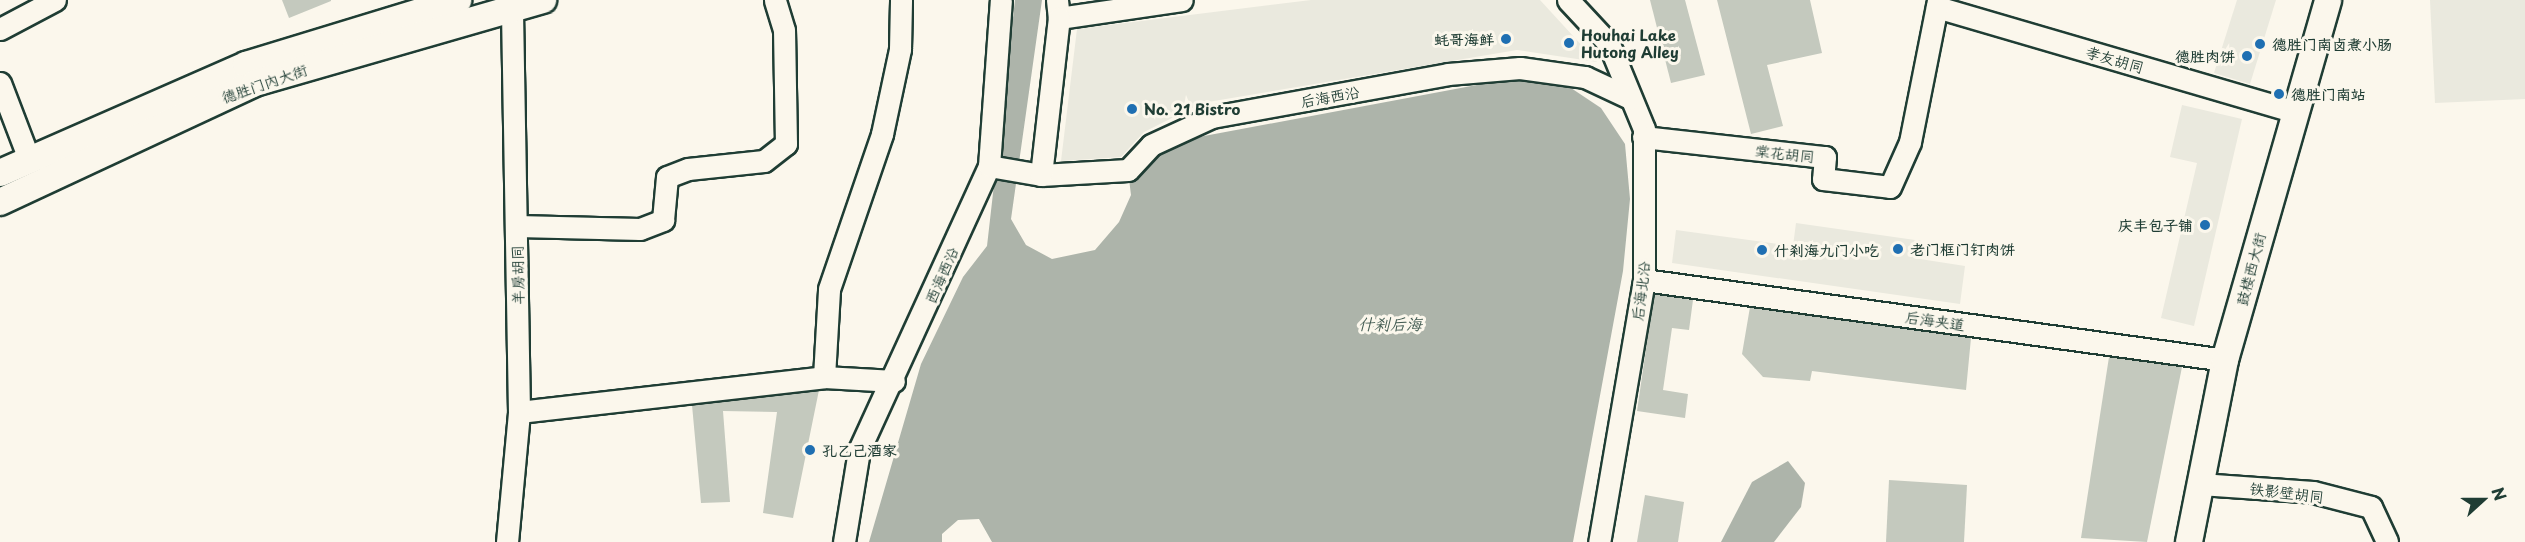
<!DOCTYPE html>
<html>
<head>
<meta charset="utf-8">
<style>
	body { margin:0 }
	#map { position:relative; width:2525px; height:542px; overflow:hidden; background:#fbf7ec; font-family:"Playpen Sans","LXGW WenKai TC",sans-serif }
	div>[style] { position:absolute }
	.built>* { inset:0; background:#eae9de }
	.water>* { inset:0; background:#adb4aa }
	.building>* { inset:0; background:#c4c9be }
	.roads { filter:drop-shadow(2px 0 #1f3d34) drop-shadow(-2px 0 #1f3d34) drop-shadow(0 2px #1f3d34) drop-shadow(0 -2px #1f3d34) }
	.minor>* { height:21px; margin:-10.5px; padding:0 10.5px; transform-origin:10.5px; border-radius:10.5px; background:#fbf7ec }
	.major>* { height:26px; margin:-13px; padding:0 13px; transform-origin:13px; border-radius:13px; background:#fbf7ec }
	.dots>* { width:16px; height:16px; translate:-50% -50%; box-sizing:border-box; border:3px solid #fbf7ec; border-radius:50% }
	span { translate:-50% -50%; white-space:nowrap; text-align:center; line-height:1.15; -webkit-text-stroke:6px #fbf7ec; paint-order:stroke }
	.poi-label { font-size:15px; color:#1f3d34; font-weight:700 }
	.left { translate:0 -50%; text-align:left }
	.right { translate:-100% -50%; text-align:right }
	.street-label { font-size:15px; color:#1f3d34 }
	.water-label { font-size:16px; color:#425b52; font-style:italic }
	.north { position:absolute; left:2453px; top:470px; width:60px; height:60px; -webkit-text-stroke:4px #fbf7ec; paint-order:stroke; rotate:69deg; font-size:16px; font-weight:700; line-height:24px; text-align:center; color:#1f3d34 }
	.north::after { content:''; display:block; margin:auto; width:21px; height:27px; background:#1f3d34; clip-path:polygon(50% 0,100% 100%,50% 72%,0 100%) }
</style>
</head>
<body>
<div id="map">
	<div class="built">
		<div style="clip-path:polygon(1311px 0,1540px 0,1597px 62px,1517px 50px,1202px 103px,1144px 132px,1121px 157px,1061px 161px,1077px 29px)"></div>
		<div style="clip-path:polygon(2237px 0,2276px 0,2250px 84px,2214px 73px)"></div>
		<div style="clip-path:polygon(2430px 0,2525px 0,2525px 99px,2435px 103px)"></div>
		<div style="clip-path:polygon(2182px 105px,2242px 119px,2194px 326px,2161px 318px,2197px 163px,2170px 157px)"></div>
		<div style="clip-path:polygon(1796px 223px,1922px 241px,1920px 259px,1965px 266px,1960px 304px,1672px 263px,1676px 230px,1793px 246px)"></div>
	</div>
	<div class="water">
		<div style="clip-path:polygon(1015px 0,1042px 0,1011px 219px,1026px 245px,1052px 259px,1095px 250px,1119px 222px,1131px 195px,1129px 179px,1155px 151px,1204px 136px,1514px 78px,1568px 86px,1601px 108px,1625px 144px,1630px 199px,1623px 271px,1573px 542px,992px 542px,979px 519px,958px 520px,942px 534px,942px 542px,869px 542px,921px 364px,963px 277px,987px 246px)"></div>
		<div style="clip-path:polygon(1788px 461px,1805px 483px,1801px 507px,1774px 542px,1721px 542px,1752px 482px)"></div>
	</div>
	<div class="building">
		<div style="clip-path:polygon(282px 0,331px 0,331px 1px,289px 18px)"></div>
		<div style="clip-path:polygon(1650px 0,1685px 0,1705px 75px,1671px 83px)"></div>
		<div style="clip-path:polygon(1717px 0,1810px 0,1822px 53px,1767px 65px,1783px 126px,1751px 134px)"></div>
		<div style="clip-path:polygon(1654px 294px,1693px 300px,1689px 330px,1672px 328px,1663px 390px,1688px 394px,1685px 418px,1637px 411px)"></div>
		<div style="clip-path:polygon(1750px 307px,1971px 338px,1966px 390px,1812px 371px,1810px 381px,1763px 377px,1742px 354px)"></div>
		<div style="clip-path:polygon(2109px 357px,2182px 367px,2147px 542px,2081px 538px)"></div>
		<div style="clip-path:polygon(819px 390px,793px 518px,763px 513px,777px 412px,723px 411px,730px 502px,701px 503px,692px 405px)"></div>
		<div style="clip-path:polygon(1889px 480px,1967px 485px,1964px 542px,1886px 542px)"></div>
		<div style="clip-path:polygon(1645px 495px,1684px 502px,1678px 542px,1637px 542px)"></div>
	</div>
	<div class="roads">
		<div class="minor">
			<div style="left:1057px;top:0;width:18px;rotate:84deg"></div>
			<div style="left:1059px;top:18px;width:124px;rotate:-8.3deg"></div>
			<div style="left:1568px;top:0;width:60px;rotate:47deg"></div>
			<div style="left:1609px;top:44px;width:92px;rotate:67.6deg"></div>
			<div style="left:1644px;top:129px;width:151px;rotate:90deg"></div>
			<div style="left:1644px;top:280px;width:266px;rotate:99.7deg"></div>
			<div style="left:1937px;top:7px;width:371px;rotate:16.3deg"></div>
			<div style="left:0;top:29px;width:62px;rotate:-27.8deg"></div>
			<div style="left:0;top:83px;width:81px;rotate:69.1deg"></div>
			<div style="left:1643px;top:137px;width:183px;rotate:6.3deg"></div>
			<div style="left:1825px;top:157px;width:22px;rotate:95deg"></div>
			<div style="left:1823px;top:179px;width:67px;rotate:6.8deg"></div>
			<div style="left:1890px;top:187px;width:49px;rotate:-66deg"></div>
			<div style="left:1910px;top:142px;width:145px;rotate:-78.8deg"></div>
			<div style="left:989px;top:166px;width:53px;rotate:9.8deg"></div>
			<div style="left:1041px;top:175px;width:87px;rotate:-3.3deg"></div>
			<div style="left:1128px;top:170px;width:34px;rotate:-47deg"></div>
			<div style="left:1151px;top:145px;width:67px;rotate:-24.7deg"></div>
			<div style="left:1212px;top:117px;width:240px;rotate:-10.3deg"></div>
			<div style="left:1448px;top:74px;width:72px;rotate:-4.8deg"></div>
			<div style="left:1520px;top:68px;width:66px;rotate:7.9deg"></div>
			<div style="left:1585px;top:77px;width:50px;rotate:25deg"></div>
			<div style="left:1041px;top:175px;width:158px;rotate:-83.5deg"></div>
			<div style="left:517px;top:226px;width:123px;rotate:1.4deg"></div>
			<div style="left:640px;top:229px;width:25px;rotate:-21deg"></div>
			<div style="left:663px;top:220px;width:43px;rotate:-84.7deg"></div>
			<div style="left:667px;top:177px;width:22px;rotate:-21deg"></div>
			<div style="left:688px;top:169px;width:76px;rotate:-6deg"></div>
			<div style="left:764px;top:161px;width:28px;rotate:-38deg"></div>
			<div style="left:786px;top:144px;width:114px;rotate:-91deg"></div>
			<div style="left:784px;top:30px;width:31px;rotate:-107deg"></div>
			<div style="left:1644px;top:280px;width:586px;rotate:7.84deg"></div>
			<div style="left:824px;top:377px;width:88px;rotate:-86.7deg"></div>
			<div style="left:829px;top:289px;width:164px;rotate:-71.1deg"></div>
			<div style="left:882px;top:134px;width:87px;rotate:-78deg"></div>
			<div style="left:900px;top:49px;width:49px;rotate:-88.8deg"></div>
			<div style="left:519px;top:412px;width:307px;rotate:-6.5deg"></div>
			<div style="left:824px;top:377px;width:70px;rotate:3.3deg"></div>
			<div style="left:2200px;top:484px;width:113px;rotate:4deg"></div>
			<div style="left:2313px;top:492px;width:60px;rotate:14.5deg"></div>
			<div style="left:2371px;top:507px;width:38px;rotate:65deg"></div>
			<div style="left:507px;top:542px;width:131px;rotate:-84.7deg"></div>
			<div style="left:519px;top:412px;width:412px;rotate:-91deg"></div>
			<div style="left:844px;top:542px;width:93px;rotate:-80.7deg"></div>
			<div style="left:859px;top:450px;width:312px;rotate:-65.4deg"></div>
			<div style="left:989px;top:166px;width:166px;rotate:-85.9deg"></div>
		</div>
		<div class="major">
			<div style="left:0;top:173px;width:269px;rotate:-23.7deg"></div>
			<div style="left:246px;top:65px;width:222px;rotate:-17deg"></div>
			<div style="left:0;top:202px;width:281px;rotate:-25deg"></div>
			<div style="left:255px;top:83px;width:300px;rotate:-16.1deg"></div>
			<div style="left:2189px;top:542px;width:186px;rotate:-78.8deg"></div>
			<div style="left:2225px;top:360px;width:374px;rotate:-74deg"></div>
		</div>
	</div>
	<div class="dots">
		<div style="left:1506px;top:39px;background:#1f6fb2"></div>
		<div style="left:1569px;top:43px;background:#1f6fb2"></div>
		<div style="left:2260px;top:44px;background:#1f6fb2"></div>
		<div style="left:2247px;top:56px;background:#1f6fb2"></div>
		<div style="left:2279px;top:94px;background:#1f6fb2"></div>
		<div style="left:1132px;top:109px;background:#1f6fb2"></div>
		<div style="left:2205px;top:225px;background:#1f6fb2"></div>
		<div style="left:1898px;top:249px;background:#1f6fb2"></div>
		<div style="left:1762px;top:250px;background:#1f6fb2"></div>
		<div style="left:810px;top:450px;background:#1f6fb2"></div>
	</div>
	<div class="poi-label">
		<span class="left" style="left:1581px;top:43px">Houhai Lake<br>Hutong Alley</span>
		<span class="right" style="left:1494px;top:39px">蚝哥海鲜</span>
		<span class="left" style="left:2272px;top:44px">德胜门南卤煮小肠</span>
		<span class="right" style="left:2235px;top:56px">德胜肉饼</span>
		<span class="left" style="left:2291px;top:94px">德胜门南站</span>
		<span class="left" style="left:1144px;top:109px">No. 21 Bistro</span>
		<span class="right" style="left:2193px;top:225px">庆丰包子铺</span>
		<span class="left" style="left:1910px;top:249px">老门框门钉肉饼</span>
		<span class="left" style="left:1774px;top:250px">什刹海九门小吃</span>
		<span class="left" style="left:822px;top:450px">孔乙己酒家</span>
	</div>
	<div class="street-label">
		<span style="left:2115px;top:59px;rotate:16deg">孝友胡同</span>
		<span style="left:264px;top:83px;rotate:-19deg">德胜门内大街</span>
		<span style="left:1330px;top:96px;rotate:-10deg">后海西沿</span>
		<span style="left:1785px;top:153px;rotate:6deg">棠花胡同</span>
		<span style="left:2250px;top:269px;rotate:-75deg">鼓楼西大街</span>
		<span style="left:517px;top:275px;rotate:-91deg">羊房胡同</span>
		<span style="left:941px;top:275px;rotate:-66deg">西海西沿</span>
		<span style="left:1640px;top:291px;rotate:-83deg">后海北沿</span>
		<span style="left:1935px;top:320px;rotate:8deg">后海夹道</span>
		<span style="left:2287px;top:492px;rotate:7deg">铁影壁胡同</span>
	</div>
	<div class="water-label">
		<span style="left:1390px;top:323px">什刹后海</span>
	</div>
	<div class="north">N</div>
</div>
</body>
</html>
